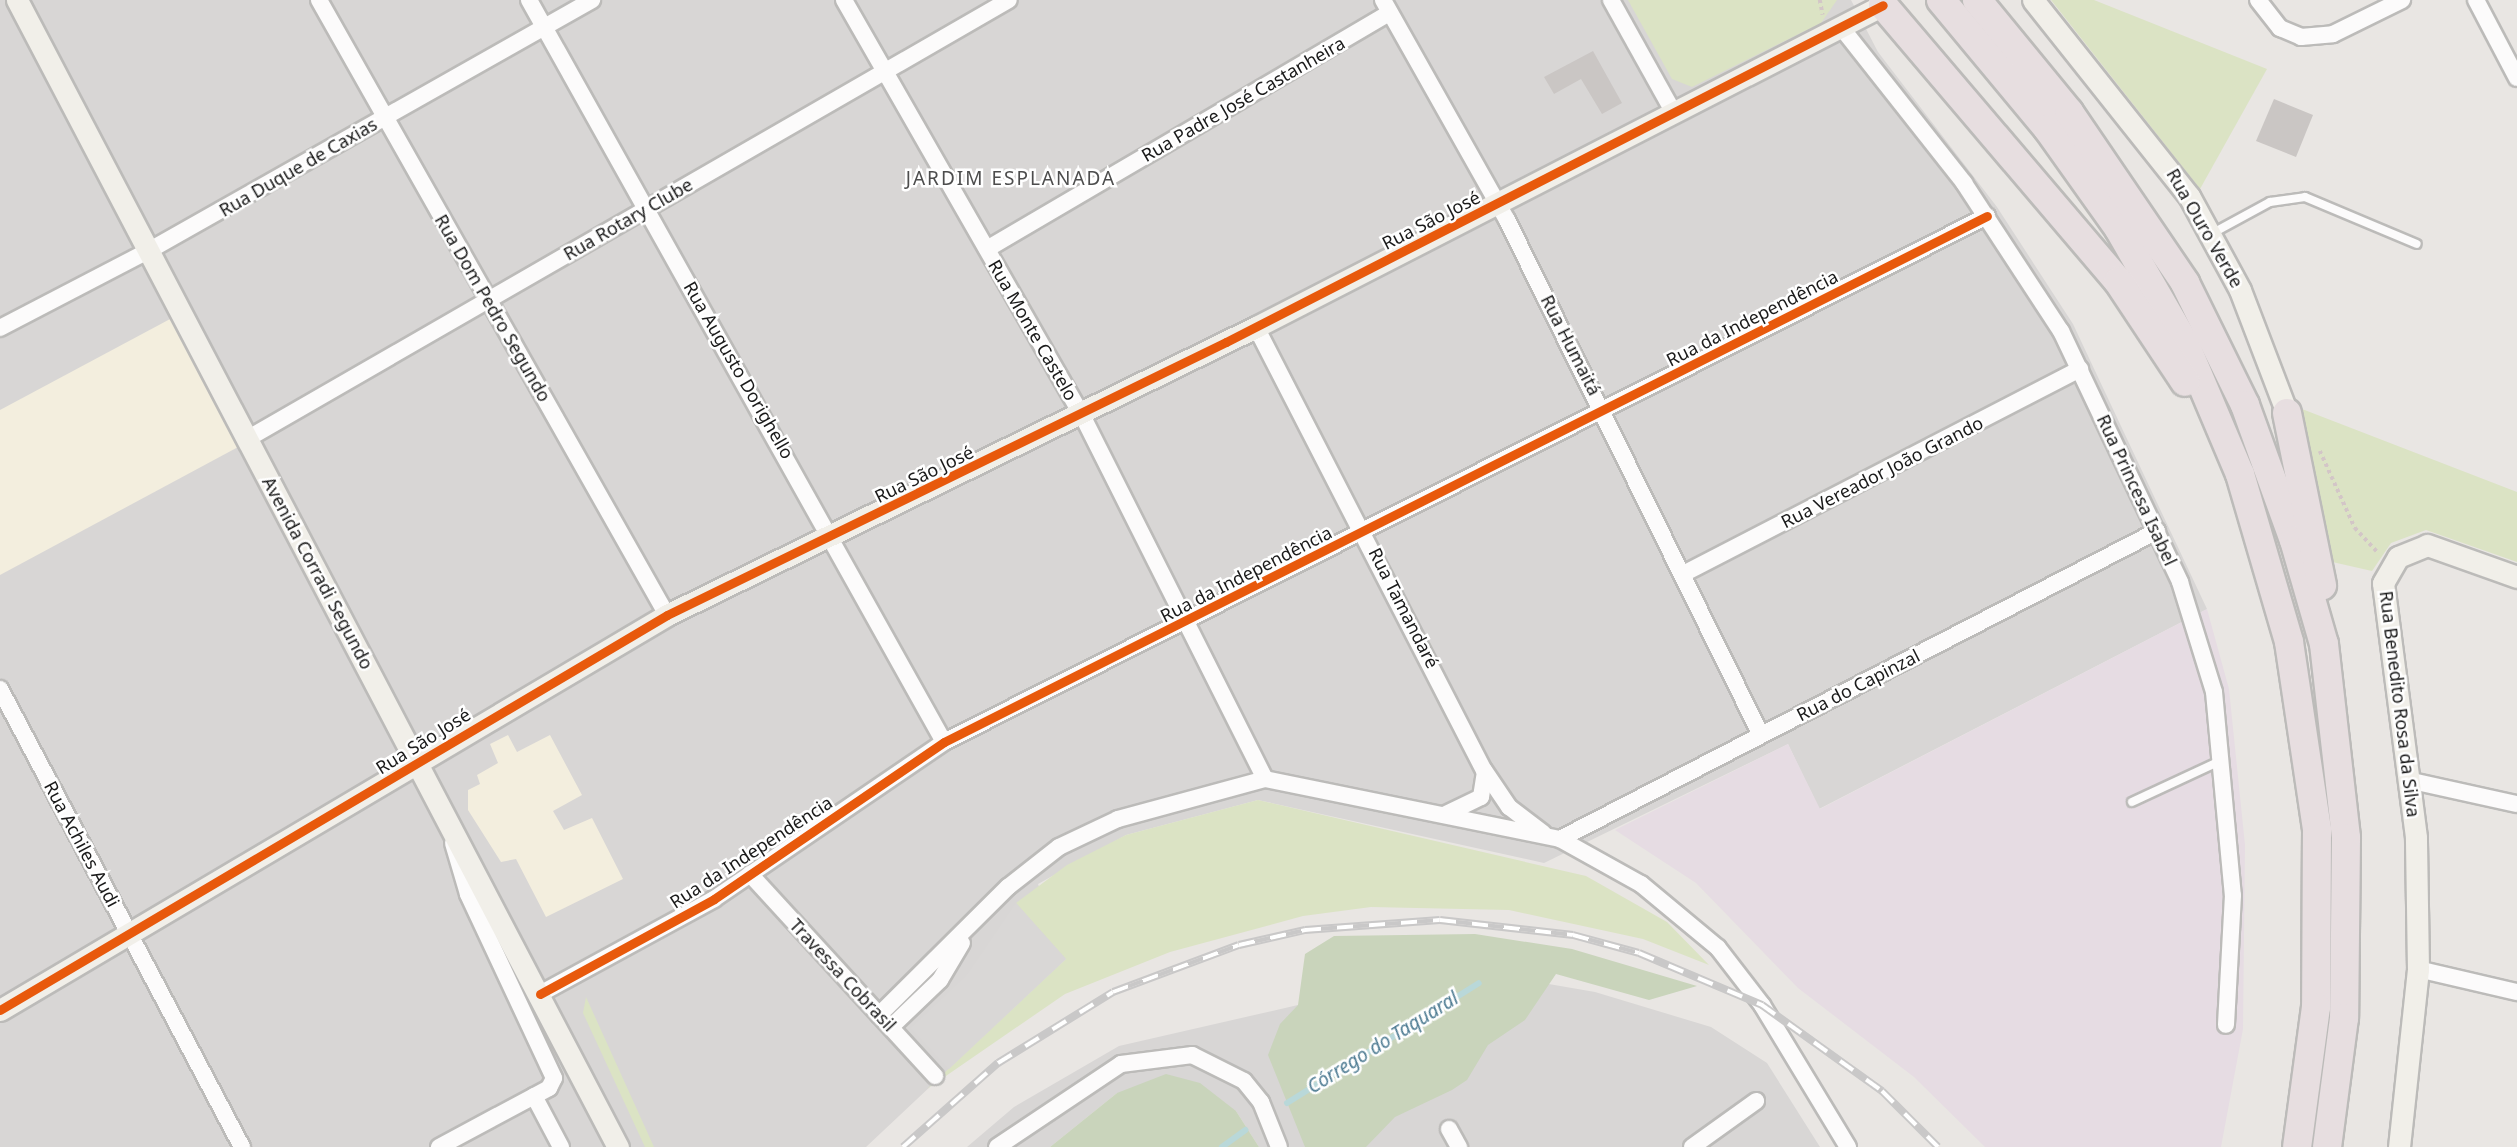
<!DOCTYPE html>
<html>
<head>
<meta charset="utf-8">
<style>
	body { margin:0 }
	#map { position:relative; width:2517px; height:1147px; overflow:hidden; background:#e9e6e3; font-family:"Noto Sans",sans-serif }
	div>[style] { position:absolute }
	.residential>* { inset:0; background:#d8d6d5 }
	.industrial>* { inset:0; background:#e6dce3 }
	.education>* { inset:0; background:#f3eede }
	.grass>* { inset:0; background:#dbe3c4 }
	.forest>* { inset:0; background:#c9d4bb }
	.parking>* { inset:0; background:#d9d7d6 }
	.stream>* { height:6px; margin:-3px; padding:0 3px; transform-origin:3px; border-radius:3px; background:#b9d8d9 }
	.building>* { inset:0; background:#cac6c4 }
	.path>* { height:3.5px; margin-top:-1.75px; transform-origin:0; background:repeating-linear-gradient(90deg,#d3c6c7 0 3.5px,transparent 0 7px) }
	.roads { filter:drop-shadow(2px 0 #bcbbb9) drop-shadow(-2px 0 #bcbbb9) drop-shadow(0 2px #bcbbb9) drop-shadow(0 -2px #bcbbb9) }
	.lane>* { height:8px; margin:-4px; padding:0 4px; transform-origin:4px; border-radius:4px; background:#fcfbfb }
	.street>* { height:16px; margin:-8px; padding:0 8px; transform-origin:8px; border-radius:8px; background:#fcfbfb }
	.secondary>* { height:21px; margin:-10.5px; padding:0 10.5px; transform-origin:10.5px; border-radius:10.5px; background:#f1efe9 }
	.highway>* { height:28px; margin:-14px; padding:0 14px; transform-origin:14px; border-radius:14px; background:#e7dee0 }
	.rail>* { height:8px; margin-top:-4px; transform-origin:0; background:repeating-linear-gradient(90deg,#fff 0 16px,#c9c8c8 0 32px); box-sizing:border-box; border-block:2px solid #c9c8c8 }
	.cycleway>* { height:9px; margin:-4.5px; padding:0 4.5px; transform-origin:4.5px; border-radius:4.5px; background:#e8590c }
	span { translate:-50% -50%; white-space:nowrap; text-align:center; line-height:1.15; -webkit-text-stroke:5px #fff; paint-order:stroke }
	.street-label { font-size:18px; color:#1a1a1a }
	.neighbourhood-label { font-size:19px; color:#4d4d4d; letter-spacing:2px }
	.water-label { font-size:19px; color:#4c7a91; font-style:italic }
</style>
</head>
<body>
<div id="map">
	<div class="residential">
		<div style="clip-path:polygon(0 0,1851px 0,1878px 52px,1997px 207px,2073px 324px,2207px 609px,1819px 809px,1788px 744px,1544px 863px,1258px 800px,1126px 835px,1038px 884px,1066px 959px,866px 1147px,0 1147px)"></div>
		<div style="clip-path:polygon(1502px 976px,1595px 992px,1711px 1027px,1767px 1063px,1820px 1147px,1259px 1147px,1236px 1111px,1117px 1093px,1050px 1147px,967px 1147px,1014px 1107px,1119px 1046px,1298px 1005px)"></div>
	</div>
	<div class="industrial">
		<div style="clip-path:polygon(2207px 609px,2229px 689px,2245px 845px,2243px 1029px,2221px 1147px,1985px 1147px,1914px 1077px,1798px 988px,1696px 883px,1615px 830px,1788px 744px,1820px 809px)"></div>
	</div>
	<div class="education">
		<div style="clip-path:polygon(172px 318px,240px 446px,0 575px,0 410px)"></div>
		<div style="clip-path:polygon(508px 735px,517px 752px,550px 735px,582px 795px,553px 811px,564px 830px,592px 818px,623px 879px,546px 917px,516px 859px,501px 862px,468px 810px,468px 790px,480px 784px,477px 775px,498px 763px,490px 744px)"></div>
	</div>
	<div class="grass">
		<div style="clip-path:polygon(1628px 0,1837px 0,1821px 23px,1692px 87px,1672px 79px)"></div>
		<div style="clip-path:polygon(2051px 0,2094px 0,2267px 69px,2200px 189px)"></div>
		<div style="clip-path:polygon(2302px 409px,2517px 492px,2517px 562px,2426px 530px,2391px 543px,2372px 571px,2328px 561px)"></div>
		<div style="clip-path:polygon(1258px 800px,1586px 876px,1667px 922px,1709px 965px,1643px 939px,1509px 910px,1371px 907px,1303px 916px,1170px 952px,1065px 994px,927px 1089px,1066px 959px,1016px 903px,1067px 865px,1126px 835px)"></div>
		<div style="clip-path:polygon(586px 997px,654px 1147px,645px 1147px,583px 1013px)"></div>
	</div>
	<div class="forest">
		<div style="clip-path:polygon(1475px 934px,1572px 949px,1697px 986px,1649px 1000px,1556px 974px,1525px 1020px,1488px 1045px,1467px 1080px,1452px 1090px,1395px 1117px,1366px 1147px,1305px 1147px,1268px 1055px,1280px 1024px,1298px 1005px,1305px 954px,1334px 936px)"></div>
		<div style="clip-path:polygon(1166px 1074px,1200px 1083px,1236px 1111px,1259px 1147px,1050px 1147px,1117px 1093px)"></div>
	</div>
	<div class="parking">
		<div style="clip-path:polygon(1016px 903px,1066px 959px,949px 1069px,911px 1028px,967px 975px)"></div>
	</div>
	<div class="stream">
		<div style="left:1287px;top:1103px;width:226px;rotate:-32deg"></div>
		<div style="left:1222px;top:1147px;width:29px;rotate:-36deg"></div>
	</div>
	<div class="building">
		<div style="clip-path:polygon(1593px 51px,1622px 103px,1602px 114px,1581px 79px,1554px 94px,1544px 77px)"></div>
		<div style="clip-path:polygon(2274px 99px,2313px 115px,2296px 157px,2256px 141px)"></div>
	</div>
	<div class="path">
		<div style="left:1820px;top:0;width:15px;rotate:79deg"></div>
		<div style="left:2320px;top:451px;width:85px;rotate:65.6deg"></div>
		<div style="left:2355px;top:528px;width:33px;rotate:47deg"></div>
	</div>
	<div class="roads">
		<div class="lane">
			<div style="left:2211px;top:234px;width:67px;rotate:-28.5deg"></div>
			<div style="left:2270px;top:202px;width:35px;rotate:-8deg"></div>
			<div style="left:2305px;top:197px;width:121px;rotate:22.8deg"></div>
			<div style="left:2132px;top:802px;width:97px;rotate:-25deg"></div>
		</div>
		<div class="street">
			<div style="left:319px;top:0;width:707px;rotate:60.5deg"></div>
			<div style="left:529px;top:0;width:850px;rotate:60.78deg"></div>
			<div style="left:844px;top:0;width:478px;rotate:60.2deg"></div>
			<div style="left:1082px;top:415px;width:407px;rotate:63.3deg"></div>
			<div style="left:1383px;top:0;width:253px;rotate:60.6deg"></div>
			<div style="left:1507px;top:220px;width:574px;rotate:63.75deg"></div>
			<div style="left:1611px;top:0;width:129px;rotate:60.9deg"></div>
			<div style="left:2258px;top:0;width:36px;rotate:52deg"></div>
			<div style="left:2280px;top:28px;width:23px;rotate:23deg"></div>
			<div style="left:2301px;top:37px;width:32px;rotate:-5deg"></div>
			<div style="left:2333px;top:34px;width:77px;rotate:-26.2deg"></div>
			<div style="left:2476px;top:0;width:88px;rotate:62.3deg"></div>
			<div style="left:1841px;top:27px;width:199px;rotate:51.7deg"></div>
			<div style="left:1964px;top:183px;width:177px;rotate:56.8deg"></div>
			<div style="left:2061px;top:331px;width:278px;rotate:64.6deg"></div>
			<div style="left:2180px;top:582px;width:115px;rotate:72.8deg"></div>
			<div style="left:2214px;top:692px;width:204px;rotate:84.7deg"></div>
			<div style="left:2233px;top:895px;width:130px;rotate:93.1deg"></div>
			<div style="left:987px;top:249px;width:467px;rotate:-30.4deg"></div>
			<div style="left:1256px;top:327px;width:498px;rotate:62.8deg"></div>
			<div style="left:1484px;top:770px;width:45px;rotate:56deg"></div>
			<div style="left:1509px;top:807px;width:43px;rotate:37.4deg"></div>
			<div style="left:0;top:328px;width:169px;rotate:-27.5deg"></div>
			<div style="left:150px;top:250px;width:508px;rotate:-29.49deg"></div>
			<div style="left:247px;top:439px;width:879px;rotate:-29.95deg"></div>
			<div style="left:1683px;top:574px;width:447px;rotate:-27.3deg"></div>
			<div style="left:0;top:689px;width:518px;rotate:62.15deg"></div>
			<div style="left:2412px;top:781px;width:107px;rotate:12.4deg"></div>
			<div style="left:1444px;top:815px;width:41px;rotate:-25.9deg"></div>
			<div style="left:1481px;top:797px;width:25px;rotate:-81deg"></div>
			<div style="left:1560px;top:839px;width:672px;rotate:-27.29deg"></div>
			<div style="left:750px;top:874px;width:274px;rotate:47.5deg"></div>
			<div style="left:2418px;top:969px;width:102px;rotate:13.1deg"></div>
			<div style="left:540px;top:994px;width:198px;rotate:-28.6deg"></div>
			<div style="left:714px;top:899px;width:278px;rotate:-34.3deg"></div>
			<div style="left:944px;top:742px;width:1168px;rotate:-26.76deg"></div>
			<div style="left:879px;top:1015px;width:182px;rotate:-44.8deg"></div>
			<div style="left:1008px;top:887px;width:65px;rotate:-38.1deg"></div>
			<div style="left:1059px;top:847px;width:65px;rotate:-25.4deg"></div>
			<div style="left:1118px;top:819px;width:152px;rotate:-15.2deg"></div>
			<div style="left:1265px;top:779px;width:301px;rotate:11.5deg"></div>
			<div style="left:1560px;top:839px;width:93px;rotate:29.1deg"></div>
			<div style="left:1641px;top:884px;width:100px;rotate:39.7deg"></div>
			<div style="left:1718px;top:948px;width:72px;rotate:52.3deg"></div>
			<div style="left:1762px;top:1005px;width:166px;rotate:58.8deg"></div>
			<div style="left:891px;top:1027px;width:68px;rotate:-43.8deg"></div>
			<div style="left:940px;top:980px;width:43px;rotate:-59.3deg"></div>
			<div style="left:534px;top:1096px;width:58px;rotate:62.1deg"></div>
			<div style="left:1449px;top:1129px;width:21px;rotate:61deg"></div>
			<div style="left:439px;top:1147px;width:125px;rotate:-28.2deg"></div>
			<div style="left:549px;top:1088px;width:11px;rotate:-63deg"></div>
			<div style="left:554px;top:1078px;width:203px;rotate:-115.1deg"></div>
			<div style="left:468px;top:894px;width:53px;rotate:-106.4deg"></div>
			<div style="left:997px;top:1147px;width:149px;rotate:-33.8deg"></div>
			<div style="left:1121px;top:1064px;width:72px;rotate:-7.2deg"></div>
			<div style="left:1192px;top:1055px;width:58px;rotate:26.6deg"></div>
			<div style="left:1244px;top:1081px;width:27px;rotate:51deg"></div>
			<div style="left:1261px;top:1102px;width:48px;rotate:68.2deg"></div>
			<div style="left:1692px;top:1147px;width:79px;rotate:-35.7deg"></div>
		</div>
		<div class="secondary">
			<div style="left:17px;top:0;width:1295px;rotate:62.35deg"></div>
			<div style="left:2033px;top:0;width:251px;rotate:51.5deg"></div>
			<div style="left:2189px;top:196px;width:107px;rotate:61.5deg"></div>
			<div style="left:2240px;top:290px;width:132px;rotate:69.1deg"></div>
			<div style="left:0;top:1010px;width:775px;rotate:-30.63deg"></div>
			<div style="left:667px;top:615px;width:656px;rotate:-26.06deg"></div>
			<div style="left:1256px;top:327px;width:705px;rotate:-27.18deg"></div>
			<div style="left:1883px;top:5px;width:6px;rotate:-129deg"></div>
			<div style="left:2399px;top:1147px;width:179px;rotate:-83.9deg"></div>
			<div style="left:2418px;top:969px;width:132px;rotate:-90.9deg"></div>
			<div style="left:2416px;top:837px;width:256px;rotate:-97.4deg"></div>
			<div style="left:2383px;top:583px;width:30px;rotate:-60deg"></div>
			<div style="left:2398px;top:557px;width:31px;rotate:-22deg"></div>
			<div style="left:2427px;top:545px;width:96px;rotate:19.6deg"></div>
		</div>
		<div class="highway">
			<div style="left:1941px;top:0;width:168px;rotate:50.3deg"></div>
			<div style="left:2048px;top:129px;width:123px;rotate:54.6deg"></div>
			<div style="left:2119px;top:229px;width:133px;rotate:60.1deg"></div>
			<div style="left:2185px;top:344px;width:141px;rotate:67.1deg"></div>
			<div style="left:2240px;top:474px;width:175px;rotate:73.7deg"></div>
			<div style="left:2289px;top:642px;width:190px;rotate:81.5deg"></div>
			<div style="left:2317px;top:830px;width:177px;rotate:90.3deg"></div>
			<div style="left:2316px;top:1007px;width:141px;rotate:97.7deg"></div>
			<div style="left:1977px;top:0;width:145px;rotate:50.6deg"></div>
			<div style="left:2069px;top:112px;width:207px;rotate:55.8deg"></div>
			<div style="left:2185px;top:283px;width:136px;rotate:63.8deg"></div>
			<div style="left:2245px;top:405px;width:144px;rotate:70.1deg"></div>
			<div style="left:2294px;top:540px;width:108px;rotate:73.9deg"></div>
			<div style="left:2324px;top:644px;width:195px;rotate:83.5deg"></div>
			<div style="left:2346px;top:838px;width:180px;rotate:90.6deg"></div>
			<div style="left:2344px;top:1018px;width:130px;rotate:97.5deg"></div>
			<div style="left:1883px;top:5px;width:362px;rotate:49.6deg"></div>
			<div style="left:2118px;top:281px;width:121px;rotate:56.4deg"></div>
			<div style="left:2287px;top:413px;width:176px;rotate:78.5deg"></div>
		</div>
	</div>
	<div class="rail">
		<div style="left:903px;top:1147px;width:127px;rotate:-41.5deg"></div>
		<div style="left:998px;top:1063px;width:135px;rotate:-31.7deg"></div>
		<div style="left:1113px;top:992px;width:134px;rotate:-20.5deg"></div>
		<div style="left:1239px;top:945px;width:68px;rotate:-12.8deg"></div>
		<div style="left:1305px;top:930px;width:135px;rotate:-4.2deg"></div>
		<div style="left:1440px;top:920px;width:134px;rotate:6.4deg"></div>
		<div style="left:1573px;top:935px;width:68px;rotate:15.3deg"></div>
		<div style="left:1639px;top:953px;width:134px;rotate:22.9deg"></div>
		<div style="left:1762px;top:1005px;width:148px;rotate:35.6deg"></div>
		<div style="left:1882px;top:1091px;width:79px;rotate:45deg"></div>
	</div>
	<div class="cycleway">
		<div style="left:540px;top:994px;width:198px;rotate:-28.6deg"></div>
		<div style="left:714px;top:899px;width:278px;rotate:-34.3deg"></div>
		<div style="left:944px;top:742px;width:1168px;rotate:-26.76deg"></div>
		<div style="left:0;top:1010px;width:775px;rotate:-30.63deg"></div>
		<div style="left:667px;top:615px;width:622px;rotate:-26.03deg"></div>
		<div style="left:1226px;top:342px;width:738px;rotate:-27.15deg"></div>
	</div>
	<div class="street-label">
		<span style="left:1243px;top:99px;rotate:-30deg">Rua Padre José Castanheira</span>
		<span style="left:298px;top:167px;rotate:-30deg">Rua Duque de Caxias</span>
		<span style="left:628px;top:219px;rotate:-30deg">Rua Rotary Clube</span>
		<span style="left:1431px;top:220px;rotate:-27deg">Rua São José</span>
		<span style="left:2205px;top:228px;rotate:60deg">Rua Ouro Verde</span>
		<span style="left:493px;top:308px;rotate:60deg">Rua Dom Pedro Segundo</span>
		<span style="left:1752px;top:318px;rotate:-27deg">Rua da Independência</span>
		<span style="left:1033px;top:330px;rotate:60deg">Rua Monte Castelo</span>
		<span style="left:1571px;top:345px;rotate:63deg">Rua Humaitá</span>
		<span style="left:739px;top:370px;rotate:60deg">Rua Augusto Dorighello</span>
		<span style="left:1882px;top:472px;rotate:-27deg">Rua Vereador João Grando</span>
		<span style="left:924px;top:474px;rotate:-26deg">Rua São José</span>
		<span style="left:2137px;top:490px;rotate:65deg">Rua Princesa Isabel</span>
		<span style="left:318px;top:573px;rotate:62deg">Avenida Corradi Segundo</span>
		<span style="left:1246px;top:574px;rotate:-27deg">Rua da Independência</span>
		<span style="left:1404px;top:608px;rotate:63deg">Rua Tamandaré</span>
		<span style="left:1858px;top:685px;rotate:-27deg">Rua do Capinzal</span>
		<span style="left:2400px;top:704px;rotate:83deg">Rua Benedito Rosa da Silva</span>
		<span style="left:423px;top:741px;rotate:-32deg">Rua São José</span>
		<span style="left:82px;top:844px;rotate:62deg">Rua Achiles Audi</span>
		<span style="left:751px;top:852px;rotate:-33deg">Rua da Independência</span>
		<span style="left:843px;top:975px;rotate:47deg">Travessa Cobrasil</span>
	</div>
	<div class="neighbourhood-label">
		<span style="left:1011px;top:179px">JARDIM ESPLANADA</span>
	</div>
	<div class="water-label">
		<span style="left:1383px;top:1043px;rotate:-32deg">Córrego do Taquaral</span>
	</div>
</div>
</body>
</html>
